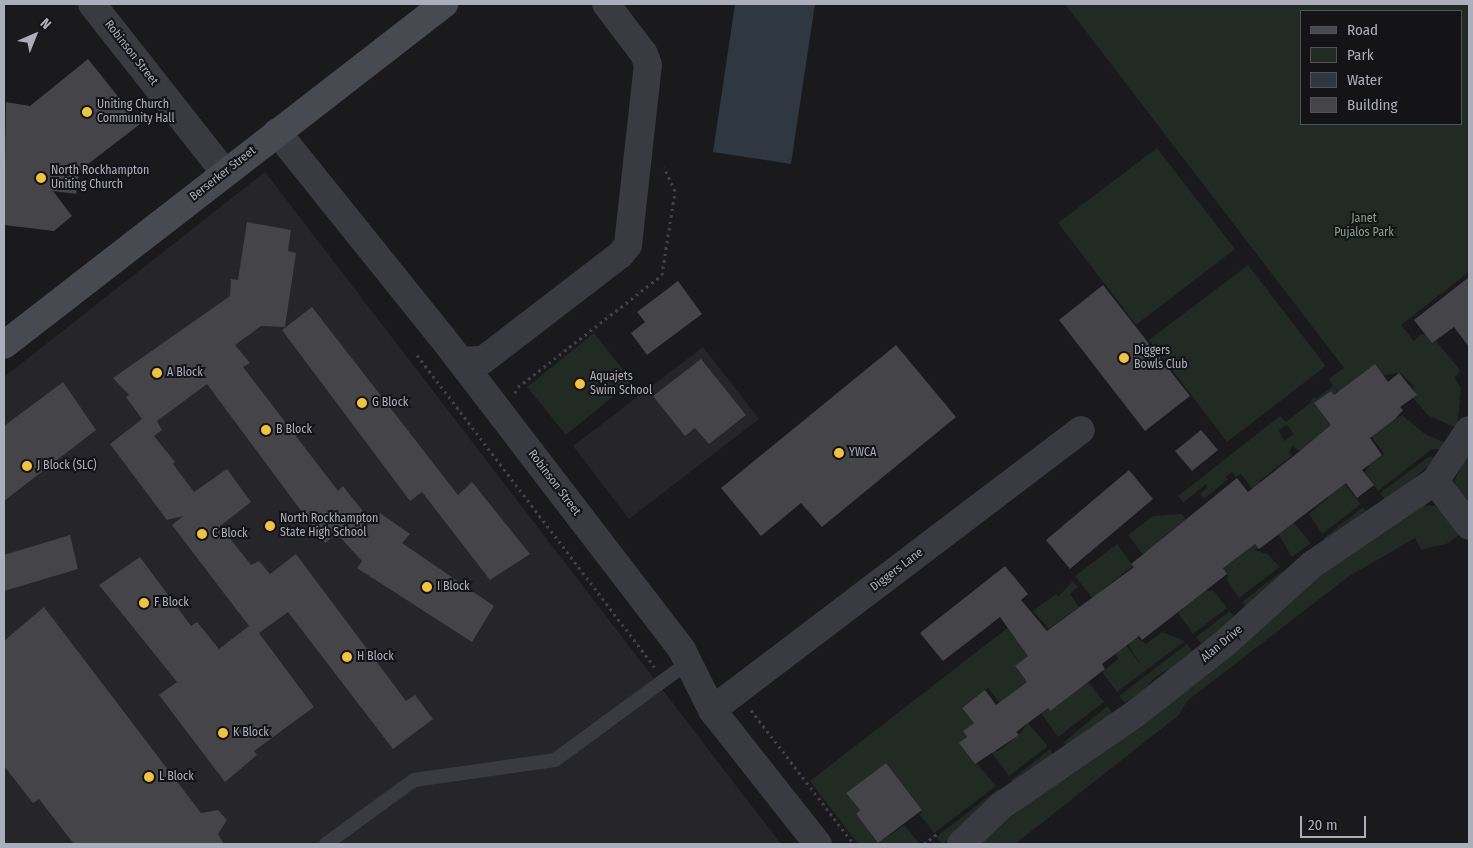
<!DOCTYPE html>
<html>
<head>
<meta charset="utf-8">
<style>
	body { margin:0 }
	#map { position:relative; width:1473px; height:848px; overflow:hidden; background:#1a191c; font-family:"Fira Sans Condensed",sans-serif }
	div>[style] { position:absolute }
	.built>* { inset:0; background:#262529 }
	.green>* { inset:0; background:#212a23 }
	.water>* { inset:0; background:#2f3740 }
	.building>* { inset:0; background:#444449 }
	.path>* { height:3px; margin-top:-1.5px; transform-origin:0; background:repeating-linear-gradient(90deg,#404248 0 2.5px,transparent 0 6.5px) }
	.lane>* { height:14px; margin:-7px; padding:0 7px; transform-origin:7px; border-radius:7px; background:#3a3b41 }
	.street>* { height:28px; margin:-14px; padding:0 14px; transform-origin:14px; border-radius:14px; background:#3a3b41 }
	.secondary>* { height:28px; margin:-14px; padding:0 14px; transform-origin:14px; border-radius:14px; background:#484a51 }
	.dots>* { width:14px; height:14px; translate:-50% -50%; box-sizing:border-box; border:2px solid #141417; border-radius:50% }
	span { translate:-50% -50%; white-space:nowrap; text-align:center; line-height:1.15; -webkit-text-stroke:4px #141417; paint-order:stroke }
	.street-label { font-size:12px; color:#acafbb }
	.poi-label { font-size:12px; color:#acafbb }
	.left { translate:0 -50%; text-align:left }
	.park-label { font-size:12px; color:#83a688 }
	.frame { position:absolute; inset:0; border:5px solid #acafbb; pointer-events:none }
	.legend { position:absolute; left:1300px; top:10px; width:162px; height:115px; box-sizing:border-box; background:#141417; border:1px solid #515259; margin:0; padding:6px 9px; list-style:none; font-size:15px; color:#acafbb }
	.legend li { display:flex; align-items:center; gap:10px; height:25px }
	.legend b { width:25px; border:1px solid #515259 }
	.north { position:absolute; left:10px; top:10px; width:50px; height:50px; -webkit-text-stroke:4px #141417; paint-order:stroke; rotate:44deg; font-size:14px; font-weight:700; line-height:20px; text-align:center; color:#acafbb }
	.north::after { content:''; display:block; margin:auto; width:18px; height:22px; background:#acafbb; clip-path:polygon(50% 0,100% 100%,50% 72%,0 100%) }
	.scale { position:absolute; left:1300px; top:816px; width:66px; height:22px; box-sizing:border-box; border:2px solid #acafbb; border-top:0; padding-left:6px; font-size:15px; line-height:18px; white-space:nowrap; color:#acafbb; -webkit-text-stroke:4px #141417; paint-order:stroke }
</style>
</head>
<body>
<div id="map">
	<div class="built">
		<div style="clip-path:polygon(265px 172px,781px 844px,4px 844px,4px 377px)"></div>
		<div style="clip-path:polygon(703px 347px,759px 419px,629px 519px,573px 446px)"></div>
	</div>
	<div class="green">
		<div style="clip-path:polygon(evenodd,1065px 4px,1469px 4px,1469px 272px,1401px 325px,1414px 341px,1421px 334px,1426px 335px,1432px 343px,1436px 341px,1460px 370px,1455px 378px,1461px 389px,1457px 428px,1429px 416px,1413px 398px,1414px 386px,1400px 373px,1383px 375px,1384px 427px,1402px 415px,1425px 434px,1448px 444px,1444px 449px,1432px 449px,1378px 491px,1365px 473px,1370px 464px,1384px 454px,1382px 451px,1336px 389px,1338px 400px,1331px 391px,1315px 403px,1333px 424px,1341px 480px,1361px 504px,1322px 534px,1309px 514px,1332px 494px,1300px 451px,1292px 446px,1289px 453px,1293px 455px,1259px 481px,1311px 543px,1292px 557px,1279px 535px,1282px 528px,1241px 474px,1236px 477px,1232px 472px,1226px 477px,1228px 479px,1204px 499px,1200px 494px,1207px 488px,1206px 484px,1183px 503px,1178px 496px,1280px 416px,1286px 422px,1310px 403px,1314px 396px,1316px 399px,1333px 386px,1329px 379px,1344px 368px,1065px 4px,1302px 11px,1462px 11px,1462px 124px,1302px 124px,1302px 11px,1065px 4px,1287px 425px,1294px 434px,1284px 441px,1279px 430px,1287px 425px)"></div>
		<div style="clip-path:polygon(1157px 148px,1235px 249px,1136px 325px,1058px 223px)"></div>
		<div style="clip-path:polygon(1248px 265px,1326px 366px,1227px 442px,1149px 340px)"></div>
		<div style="clip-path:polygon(594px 333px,632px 381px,566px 435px,527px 387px)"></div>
		<div style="clip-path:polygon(1469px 450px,1469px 509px,1454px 481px)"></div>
		<div style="clip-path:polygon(1430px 456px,1437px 458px,1387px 502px,1380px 493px)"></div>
		<div style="clip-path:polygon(1420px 505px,1436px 506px,1461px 533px,1449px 543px,1421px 550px,1415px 538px,1348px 577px,1187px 701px,1179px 715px,1015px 844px,976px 844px,1291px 594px)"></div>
		<div style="clip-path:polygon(1363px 507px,1368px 514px,1327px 541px,1324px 538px)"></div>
		<div style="clip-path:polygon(1182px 514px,1186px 520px,1162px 538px,1207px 591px,1213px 590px,1227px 608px,1193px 634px,1178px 613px,1184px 608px,1128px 535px,1153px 516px)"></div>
		<div style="clip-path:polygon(1117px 544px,1133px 566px,1102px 590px,1104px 613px,1075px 576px)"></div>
		<div style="clip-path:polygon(1255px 544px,1258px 548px,1255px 550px,1267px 554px,1280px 567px,1239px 598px,1227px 581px,1228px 575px,1219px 563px)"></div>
		<div style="clip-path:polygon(1282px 571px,1283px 572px,1247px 608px,1242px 602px)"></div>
		<div style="clip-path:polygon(1073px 581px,1078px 587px,1070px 594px,1079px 607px,1049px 629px,1033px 611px,1056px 594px,1059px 596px)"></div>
		<div style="clip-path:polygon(1230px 611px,1235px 618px,1202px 645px,1196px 637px)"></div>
		<div style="clip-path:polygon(1019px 619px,1089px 683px,1104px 702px,1058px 737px,1041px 713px,1048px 708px,1050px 711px,1029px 655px,1015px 667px,1027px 682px,1006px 698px,1019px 728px,988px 688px,962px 708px,974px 723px,963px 731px,967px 737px,960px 744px,996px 786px,934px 833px,920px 815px,922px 810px,886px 763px,846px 793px,860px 810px,856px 814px,878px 843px,904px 825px,920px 844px,858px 844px,810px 781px)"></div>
		<div style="clip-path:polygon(1162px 632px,1185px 641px,1117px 692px,1102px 672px,1118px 659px,1115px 652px,1125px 644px,1141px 665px,1126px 641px,1133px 635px,1146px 644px)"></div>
		<div style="clip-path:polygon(1187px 644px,1194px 654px,1154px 678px,1143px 691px,1125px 703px,1119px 696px)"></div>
		<div style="clip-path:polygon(1107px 706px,1113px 714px,1067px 746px,1063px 743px)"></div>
		<div style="clip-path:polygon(1028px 723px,1048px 746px,1009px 776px,991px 752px,995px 749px,997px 752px,1019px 735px)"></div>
		<div style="clip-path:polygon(1050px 749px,1053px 756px,1013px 781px,1011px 780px)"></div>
		<div style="clip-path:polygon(998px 789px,1000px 791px,983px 810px,943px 844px,936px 837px)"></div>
	</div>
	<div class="water">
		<div style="clip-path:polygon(735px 4px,815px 4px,791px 164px,713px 152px)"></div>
	</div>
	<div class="building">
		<div style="clip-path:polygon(88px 59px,140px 124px,79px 171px,76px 194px,53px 191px,72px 216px,54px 231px,4px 225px,6px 102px,30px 106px)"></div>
		<div style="clip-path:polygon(247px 222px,291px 230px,288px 251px,296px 253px,285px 327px,261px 326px,235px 345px,250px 363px,243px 367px,338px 491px,343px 486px,373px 524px,380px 513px,410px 534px,402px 543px,494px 606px,472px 642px,357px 568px,362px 561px,337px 534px,325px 543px,207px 384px,157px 421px,162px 430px,154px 436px,175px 462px,173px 464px,194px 492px,227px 469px,251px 502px,220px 526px,251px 565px,259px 561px,270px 574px,296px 554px,406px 701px,415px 695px,433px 719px,393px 749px,288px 612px,259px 633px,314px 707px,254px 751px,257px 755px,225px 782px,159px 695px,177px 682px,99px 585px,140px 557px,191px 626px,197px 622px,219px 649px,249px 626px,172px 525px,183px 516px,167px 520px,110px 444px,142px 419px,126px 397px,129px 395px,113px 378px,230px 296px,231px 279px,238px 280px)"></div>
		<div style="clip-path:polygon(1469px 277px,1469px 347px,1454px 327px,1432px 343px,1414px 320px)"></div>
		<div style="clip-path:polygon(678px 281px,702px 314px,647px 355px,631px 333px,645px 322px,637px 312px)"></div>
		<div style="clip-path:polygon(1103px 285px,1190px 396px,1145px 431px,1059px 320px)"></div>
		<div style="clip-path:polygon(312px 307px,458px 495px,472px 482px,530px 554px,490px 580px,422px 492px,410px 501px,282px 330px)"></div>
		<div style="clip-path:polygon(896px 345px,956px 417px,822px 527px,801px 503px,761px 536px,721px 488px)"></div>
		<div style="clip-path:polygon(701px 359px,746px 415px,709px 444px,695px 428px,685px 436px,653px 396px)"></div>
		<div style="clip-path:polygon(1375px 364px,1388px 382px,1399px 373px,1417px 395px,1400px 407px,1403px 410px,1395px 419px,1370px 438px,1382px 455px,1362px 470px,1374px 485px,1357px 498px,1346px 483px,1259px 549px,1255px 544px,1223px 568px,1227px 574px,1142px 640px,1139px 636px,1102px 664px,1105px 669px,1050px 711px,1048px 708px,1016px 732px,1019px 735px,975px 764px,959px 743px,967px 737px,963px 731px,974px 723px,962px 708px,985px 690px,996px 705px,1027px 682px,1015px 666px,1028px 656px,1000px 617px,943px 661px,920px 633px,1005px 566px,1028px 594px,1021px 600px,1047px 631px,1134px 567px,1131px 564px,1237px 478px,1248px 492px,1295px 455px,1331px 425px,1314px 403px,1331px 391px,1334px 395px)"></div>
		<div style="clip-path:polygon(63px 382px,96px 430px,4px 501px,4px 426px)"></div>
		<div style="clip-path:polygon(1201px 430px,1218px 450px,1192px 471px,1175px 451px)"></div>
		<div style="clip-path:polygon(1129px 470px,1153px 499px,1070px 569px,1046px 540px)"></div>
		<div style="clip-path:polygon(70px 535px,78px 569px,4px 591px,4px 555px)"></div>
		<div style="clip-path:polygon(44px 607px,201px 813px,218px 810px,227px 820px,218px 834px,224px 844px,74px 844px,39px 799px,33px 803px,4px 766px,4px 641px)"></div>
		<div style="clip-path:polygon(886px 763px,922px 810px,878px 843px,856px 814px,860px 810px,846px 793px)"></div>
	</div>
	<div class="path">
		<div style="left:417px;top:355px;width:392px;rotate:52.7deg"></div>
		<div style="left:515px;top:393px;width:7px;rotate:-63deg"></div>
		<div style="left:518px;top:387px;width:182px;rotate:-37.9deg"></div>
		<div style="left:662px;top:275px;width:85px;rotate:-81.2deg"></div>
		<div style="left:675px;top:191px;width:26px;rotate:-115deg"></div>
		<div style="left:751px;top:710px;width:169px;rotate:52.5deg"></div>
		<div style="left:924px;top:844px;width:18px;rotate:-38deg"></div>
	</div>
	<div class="lane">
		<div style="left:326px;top:844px;width:109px;rotate:-36deg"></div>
		<div style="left:414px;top:780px;width:142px;rotate:-8.1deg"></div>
		<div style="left:555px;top:760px;width:166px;rotate:-36.2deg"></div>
	</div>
	<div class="street">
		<div style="left:92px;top:4px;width:215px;rotate:51.8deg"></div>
		<div style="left:277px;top:132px;width:263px;rotate:51.2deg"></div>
		<div style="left:442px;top:337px;width:394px;rotate:52.5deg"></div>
		<div style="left:682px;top:650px;width:67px;rotate:63.4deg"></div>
		<div style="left:712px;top:710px;width:171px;rotate:51.7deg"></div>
		<div style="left:461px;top:361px;width:22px;rotate:-3deg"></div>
		<div style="left:483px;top:360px;width:173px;rotate:-37.5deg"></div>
		<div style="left:620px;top:255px;width:13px;rotate:-51deg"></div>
		<div style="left:628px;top:245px;width:181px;rotate:-83.7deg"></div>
		<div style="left:648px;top:65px;width:12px;rotate:-110deg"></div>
		<div style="left:644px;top:54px;width:63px;rotate:-127.2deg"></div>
		<div style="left:1435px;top:481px;width:56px;rotate:52.9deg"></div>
		<div style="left:712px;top:710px;width:463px;rotate:-37.2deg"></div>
		<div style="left:961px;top:844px;width:55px;rotate:-43.5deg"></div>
		<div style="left:1001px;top:806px;width:163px;rotate:-34.5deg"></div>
		<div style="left:1135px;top:714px;width:113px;rotate:-38.2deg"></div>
		<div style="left:1224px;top:644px;width:120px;rotate:-42deg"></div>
		<div style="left:1313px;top:564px;width:148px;rotate:-34.2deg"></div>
		<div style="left:1435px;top:481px;width:61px;rotate:-56.3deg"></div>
	</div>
	<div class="secondary">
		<div style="left:4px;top:345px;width:557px;rotate:-37.78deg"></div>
	</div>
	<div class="dots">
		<div style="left:87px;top:112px;background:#f3c43a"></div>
		<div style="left:41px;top:178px;background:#f3c43a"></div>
		<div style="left:1124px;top:358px;background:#f3c43a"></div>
		<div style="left:157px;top:373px;background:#f3c43a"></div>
		<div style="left:580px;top:384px;background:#f3c43a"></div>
		<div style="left:362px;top:403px;background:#f3c43a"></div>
		<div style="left:266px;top:430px;background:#f3c43a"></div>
		<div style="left:839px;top:453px;background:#f3c43a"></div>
		<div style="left:27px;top:466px;background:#f3c43a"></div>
		<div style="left:270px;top:526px;background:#f3c43a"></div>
		<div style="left:202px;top:534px;background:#f3c43a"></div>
		<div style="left:427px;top:587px;background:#f3c43a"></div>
		<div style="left:144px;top:603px;background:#f3c43a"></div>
		<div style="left:347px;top:657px;background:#f3c43a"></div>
		<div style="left:223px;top:733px;background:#f3c43a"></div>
		<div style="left:149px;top:777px;background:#f3c43a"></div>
	</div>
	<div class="street-label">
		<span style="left:131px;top:53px;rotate:52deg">Robinson Street</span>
		<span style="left:223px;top:174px;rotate:-38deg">Berserker Street</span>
		<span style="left:554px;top:483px;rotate:53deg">Robinson Street</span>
		<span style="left:897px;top:570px;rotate:-37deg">Diggers Lane</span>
		<span style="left:1222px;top:644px;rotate:-40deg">Alan Drive</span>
	</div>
	<div class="poi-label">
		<span class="left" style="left:97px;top:112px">Uniting Church<br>Community Hall</span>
		<span class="left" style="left:51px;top:178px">North Rockhampton<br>Uniting Church</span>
		<span class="left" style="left:1134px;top:358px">Diggers<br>Bowls Club</span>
		<span class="left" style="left:167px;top:373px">A Block</span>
		<span class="left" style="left:590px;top:384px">Aquajets<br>Swim School</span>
		<span class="left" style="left:372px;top:403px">G Block</span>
		<span class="left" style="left:276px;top:430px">B Block</span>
		<span class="left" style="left:849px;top:453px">YWCA</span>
		<span class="left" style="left:37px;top:466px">J Block (SLC)</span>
		<span class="left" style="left:280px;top:526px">North Rockhampton<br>State High School</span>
		<span class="left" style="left:212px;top:534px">C Block</span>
		<span class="left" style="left:437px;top:587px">I Block</span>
		<span class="left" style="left:154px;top:603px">F Block</span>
		<span class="left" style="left:357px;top:657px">H Block</span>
		<span class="left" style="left:233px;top:733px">K Block</span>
		<span class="left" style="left:159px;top:777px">L Block</span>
	</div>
	<div class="park-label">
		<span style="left:1364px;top:226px">Janet<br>Pujalos Park</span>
	</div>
	<div class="frame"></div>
	<ul class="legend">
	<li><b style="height:6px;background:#484a51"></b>Road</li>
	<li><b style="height:14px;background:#212a23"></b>Park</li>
	<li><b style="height:14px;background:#2f3740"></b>Water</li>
	<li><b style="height:14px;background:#444449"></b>Building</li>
	</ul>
	<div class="north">N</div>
	<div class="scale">20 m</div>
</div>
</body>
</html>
